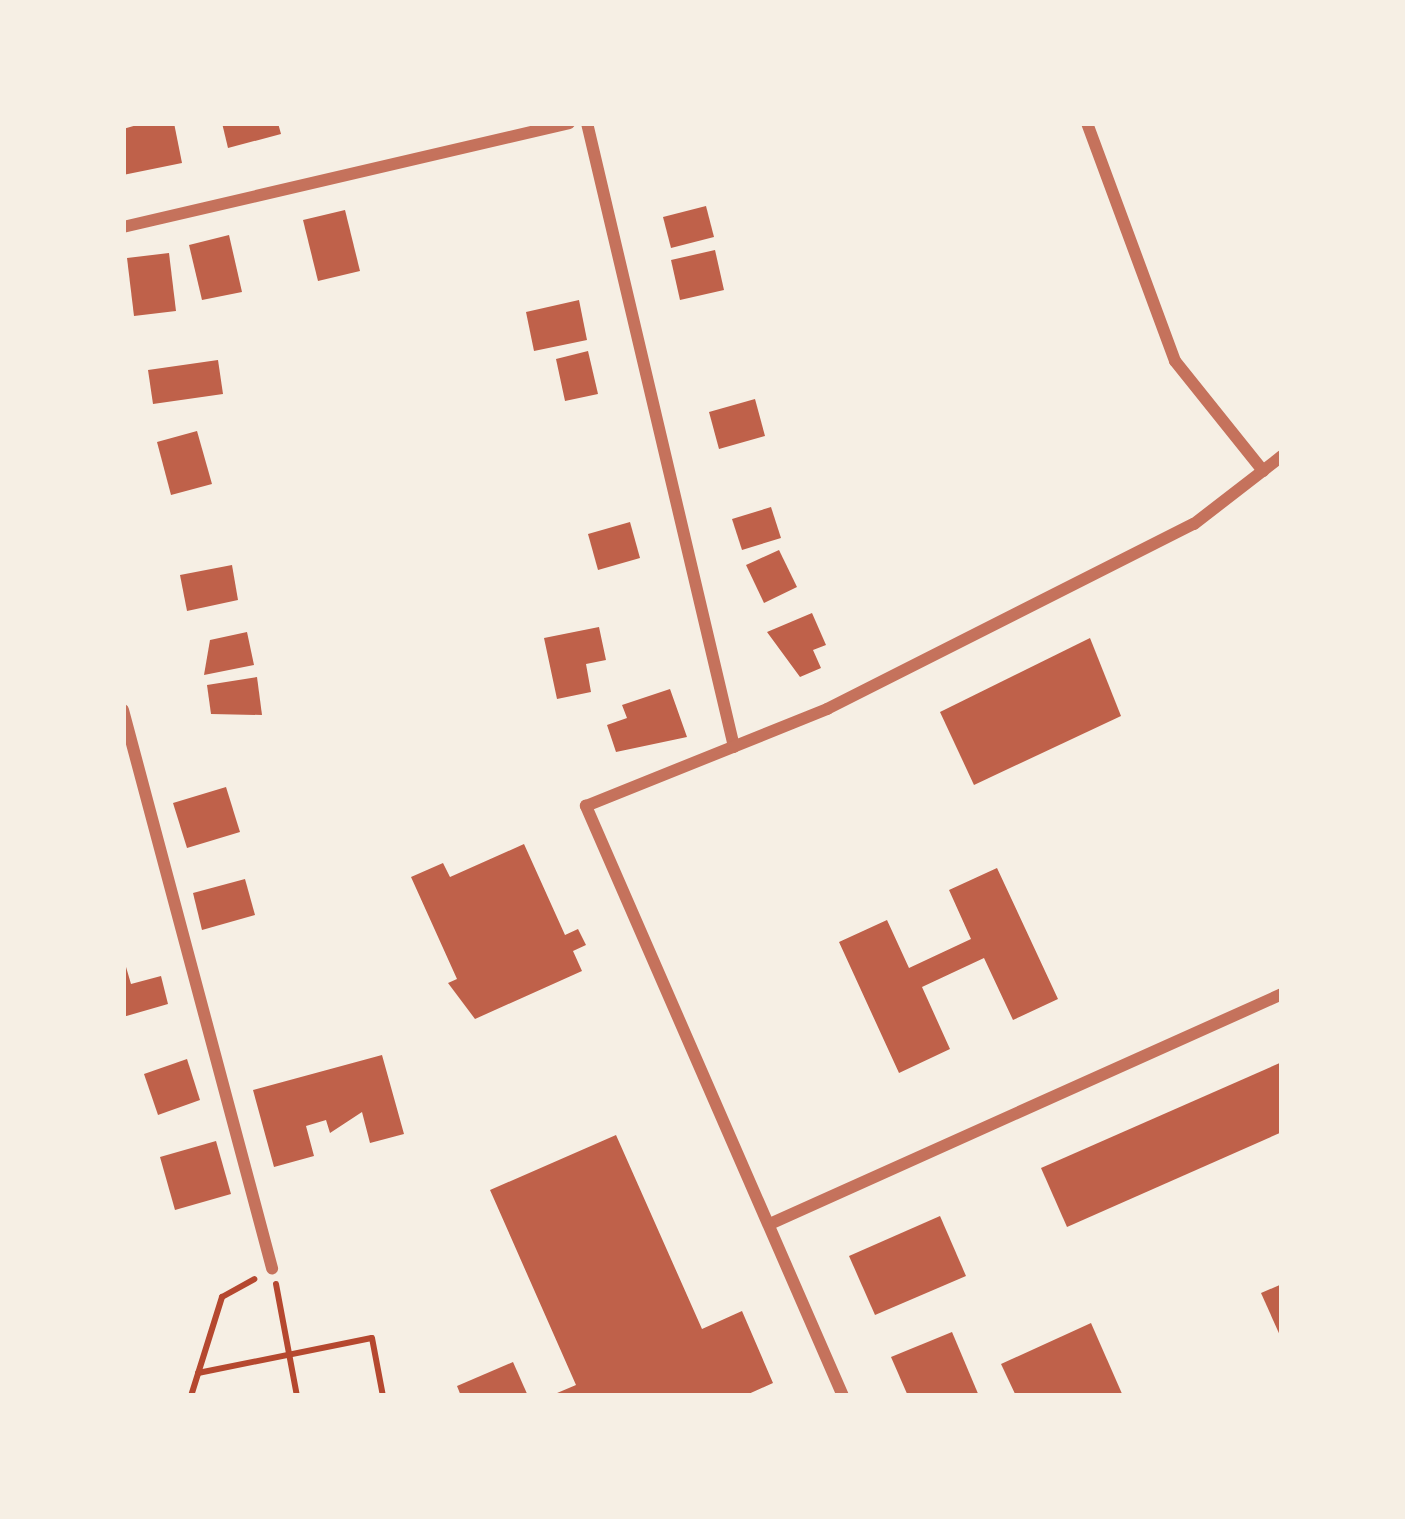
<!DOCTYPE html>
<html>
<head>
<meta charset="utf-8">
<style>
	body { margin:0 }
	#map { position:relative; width:1405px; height:1519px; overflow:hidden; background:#f6efe4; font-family:Barlow,sans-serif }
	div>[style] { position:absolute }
	.building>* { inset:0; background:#bf614a }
	.path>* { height:6px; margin:-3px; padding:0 3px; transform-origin:3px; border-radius:3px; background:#b5482f }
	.minor>* { height:12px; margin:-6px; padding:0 6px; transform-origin:6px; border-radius:6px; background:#c5725c }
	span { translate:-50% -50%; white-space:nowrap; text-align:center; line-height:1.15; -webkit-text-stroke:9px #f6efe4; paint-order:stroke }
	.frame { position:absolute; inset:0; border:126px solid #f6efe4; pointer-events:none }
</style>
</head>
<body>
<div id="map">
	<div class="building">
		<div style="clip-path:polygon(144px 123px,174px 123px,182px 163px,123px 175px,123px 129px)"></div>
		<div style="clip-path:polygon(222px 123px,278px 123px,281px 134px,228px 148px)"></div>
		<div style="clip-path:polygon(706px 206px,714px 237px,671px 248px,663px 217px)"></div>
		<div style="clip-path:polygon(345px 210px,360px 271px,318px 281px,303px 220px)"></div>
		<div style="clip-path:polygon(229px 235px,242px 292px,202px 300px,189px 245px)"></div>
		<div style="clip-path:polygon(715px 250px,724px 290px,680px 300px,671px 260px)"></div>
		<div style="clip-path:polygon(169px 253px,176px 311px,134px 316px,127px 258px)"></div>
		<div style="clip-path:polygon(579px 300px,587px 340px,534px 351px,526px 312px)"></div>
		<div style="clip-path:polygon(588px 351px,598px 394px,565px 401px,556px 359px)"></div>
		<div style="clip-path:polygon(218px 360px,223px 394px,153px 404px,148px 370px)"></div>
		<div style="clip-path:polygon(755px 399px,765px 436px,719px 449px,709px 412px)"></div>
		<div style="clip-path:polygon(197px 431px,212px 484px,171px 495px,157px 442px)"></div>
		<div style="clip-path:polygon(771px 507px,781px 538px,742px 550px,732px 519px)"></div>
		<div style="clip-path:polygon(630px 522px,640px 558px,598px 570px,588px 534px)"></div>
		<div style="clip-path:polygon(779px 550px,797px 587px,764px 603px,746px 565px)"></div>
		<div style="clip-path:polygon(232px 565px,238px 600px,187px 611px,180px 575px)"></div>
		<div style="clip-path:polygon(812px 613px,826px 645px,813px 650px,821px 668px,800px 677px,767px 632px)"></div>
		<div style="clip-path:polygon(599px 627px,606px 660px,586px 664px,591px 692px,557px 699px,544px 638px)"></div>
		<div style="clip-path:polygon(247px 632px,254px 665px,204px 675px,210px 640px)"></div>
		<div style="clip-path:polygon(1090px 638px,1121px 716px,974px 785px,940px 712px)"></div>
		<div style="clip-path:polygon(257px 677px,262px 715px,211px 714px,207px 685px)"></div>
		<div style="clip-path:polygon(670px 689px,687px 737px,616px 752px,607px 725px,627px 718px,622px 705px)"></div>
		<div style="clip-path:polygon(226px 787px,240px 832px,187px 848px,173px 803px)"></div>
		<div style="clip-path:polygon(524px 844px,565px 935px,578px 929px,586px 945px,573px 951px,582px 971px,475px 1019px,448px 983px,457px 979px,411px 877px,443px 863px,450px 877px)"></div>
		<div style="clip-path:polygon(997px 868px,1058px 999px,1013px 1020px,984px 958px,922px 987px,950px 1049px,899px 1073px,839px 942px,887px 920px,909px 968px,971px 939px,949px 890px)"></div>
		<div style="clip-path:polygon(245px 879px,255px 915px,202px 930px,193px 893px)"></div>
		<div style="clip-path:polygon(124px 960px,131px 984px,161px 976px,168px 1004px,123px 1017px)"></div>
		<div style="clip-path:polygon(382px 1055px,404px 1134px,370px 1143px,362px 1112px,330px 1133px,326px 1120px,306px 1126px,314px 1156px,274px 1167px,253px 1090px)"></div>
		<div style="clip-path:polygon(187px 1059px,200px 1100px,158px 1115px,144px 1074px)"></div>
		<div style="clip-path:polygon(1282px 1062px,1282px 1132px,1067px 1227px,1041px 1168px)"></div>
		<div style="clip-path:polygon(616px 1135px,702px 1329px,742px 1311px,773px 1383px,744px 1396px,550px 1396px,576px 1385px,490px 1190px)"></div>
		<div style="clip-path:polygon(216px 1141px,231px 1194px,175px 1210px,160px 1157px)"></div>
		<div style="clip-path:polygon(940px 1216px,966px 1276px,875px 1315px,849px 1256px)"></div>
		<div style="clip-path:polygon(1282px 1284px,1282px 1340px,1261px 1293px)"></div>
		<div style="clip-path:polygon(1091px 1323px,1123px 1396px,1016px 1396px,1001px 1364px)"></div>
		<div style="clip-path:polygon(952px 1332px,979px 1396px,908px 1396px,891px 1357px)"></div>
		<div style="clip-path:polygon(513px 1362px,528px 1396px,461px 1396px,457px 1386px)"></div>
	</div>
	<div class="path">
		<div style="left:276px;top:1284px;width:114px;rotate:79.4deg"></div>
		<div style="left:198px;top:1373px;width:177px;rotate:-11.4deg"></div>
		<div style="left:372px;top:1338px;width:59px;rotate:79.3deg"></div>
		<div style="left:191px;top:1396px;width:104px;rotate:-72.6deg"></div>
		<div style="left:222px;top:1297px;width:37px;rotate:-29deg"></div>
	</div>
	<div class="minor">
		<div style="left:587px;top:123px;width:641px;rotate:76.74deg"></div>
		<div style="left:1087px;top:123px;width:254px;rotate:69.7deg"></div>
		<div style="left:1175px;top:361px;width:141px;rotate:51.3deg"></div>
		<div style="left:123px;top:227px;width:458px;rotate:-13.1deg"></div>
		<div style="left:123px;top:710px;width:578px;rotate:75.05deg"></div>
		<div style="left:772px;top:1223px;width:559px;rotate:-24.18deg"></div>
		<div style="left:843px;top:1396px;width:644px;rotate:-113.54deg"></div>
		<div style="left:586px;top:806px;width:260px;rotate:-21.9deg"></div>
		<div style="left:827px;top:709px;width:411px;rotate:-26.8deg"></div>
		<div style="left:1194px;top:524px;width:111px;rotate:-37.7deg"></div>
	</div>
	<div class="frame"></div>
</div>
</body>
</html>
